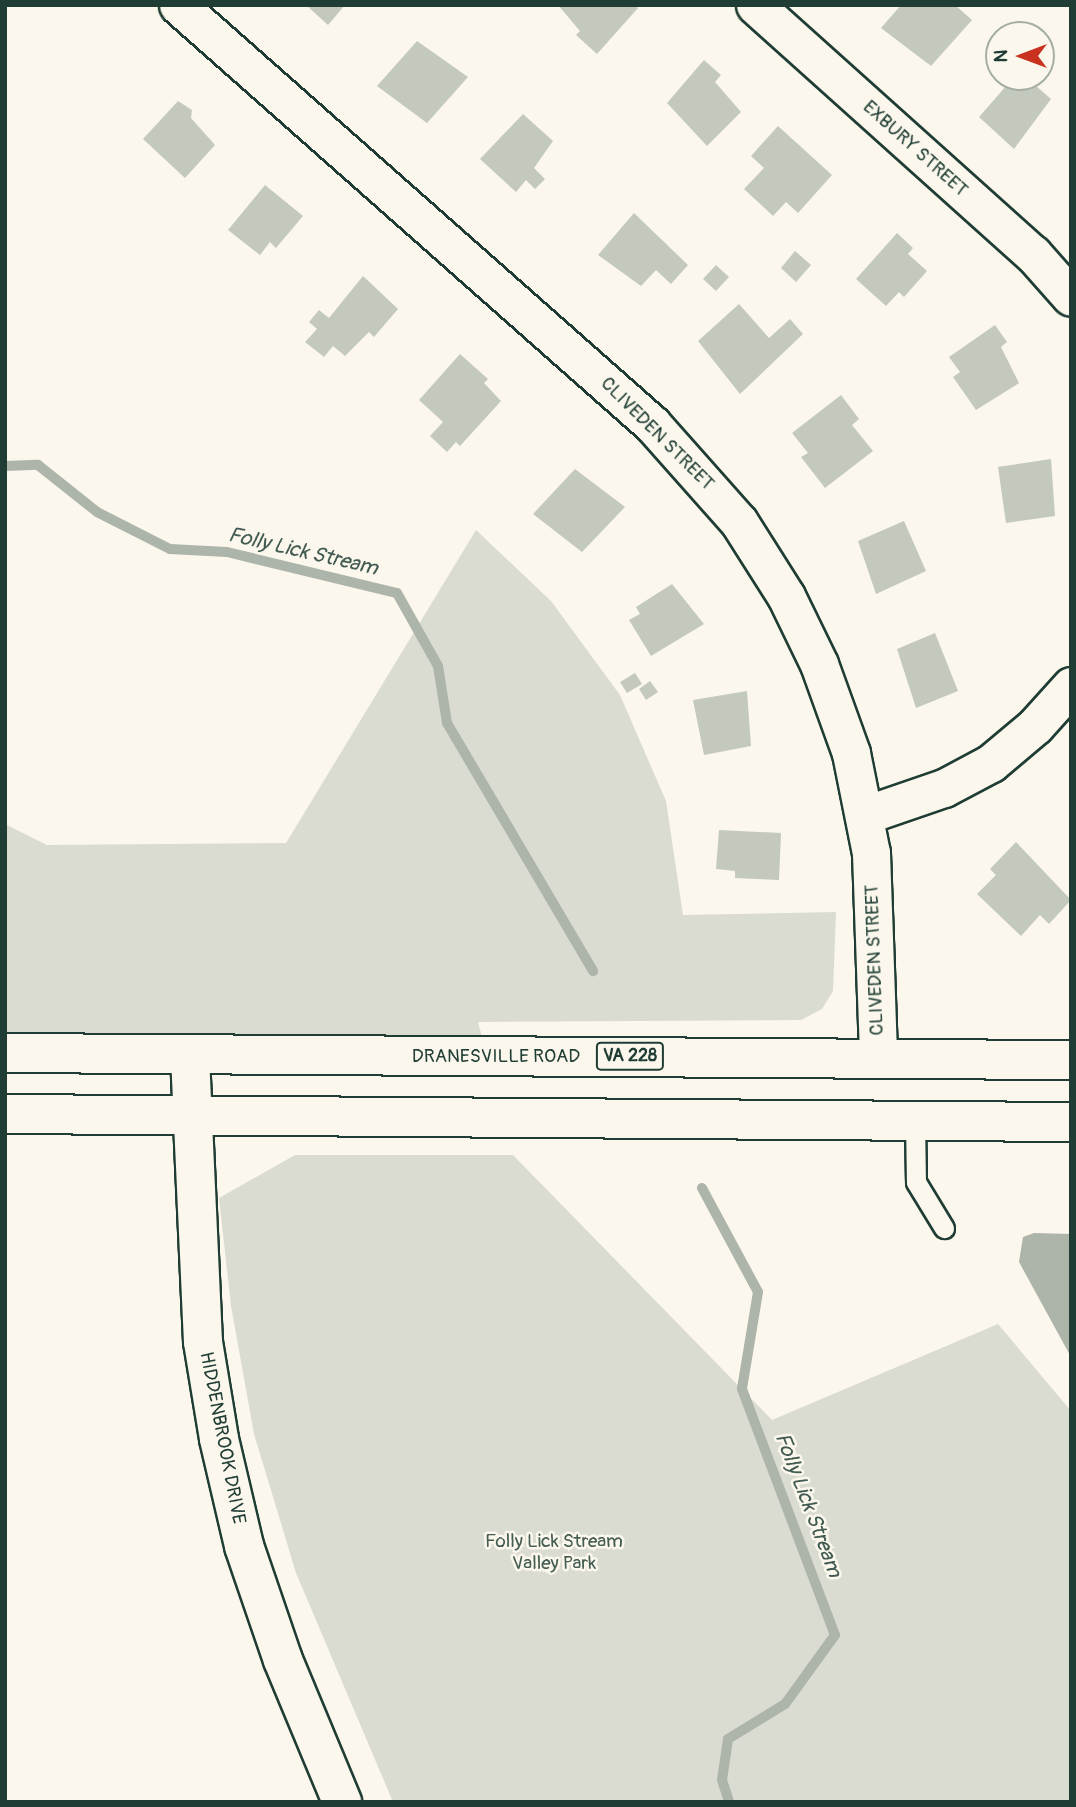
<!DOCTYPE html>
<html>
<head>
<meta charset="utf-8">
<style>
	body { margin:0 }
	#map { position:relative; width:1076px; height:1807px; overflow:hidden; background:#fbf7ec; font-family:Pangolin,sans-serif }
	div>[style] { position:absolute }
	.green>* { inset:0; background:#dbdcd1 }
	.water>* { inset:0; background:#adb4aa }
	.stream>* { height:10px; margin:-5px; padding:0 5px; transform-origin:5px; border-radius:5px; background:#adb4aa }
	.building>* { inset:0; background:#c4c9be }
	.roads { filter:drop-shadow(2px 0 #1f3d34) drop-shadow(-2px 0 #1f3d34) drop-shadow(0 2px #1f3d34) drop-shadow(0 -2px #1f3d34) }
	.lane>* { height:19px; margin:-9.5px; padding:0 9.5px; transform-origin:9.5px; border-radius:9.5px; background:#fbf7ec }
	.street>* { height:37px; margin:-18.5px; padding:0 18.5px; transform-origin:18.5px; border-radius:18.5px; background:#fbf7ec }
	.secondary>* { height:38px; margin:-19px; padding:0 19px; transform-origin:19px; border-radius:19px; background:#fbf7ec }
	.primary>* { height:38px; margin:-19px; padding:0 19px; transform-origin:19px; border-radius:19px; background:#fbf7ec }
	span { translate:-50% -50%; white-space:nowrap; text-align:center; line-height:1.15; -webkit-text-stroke:5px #fbf7ec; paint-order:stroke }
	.shield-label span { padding:2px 5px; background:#fbf7ec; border:2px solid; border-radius:5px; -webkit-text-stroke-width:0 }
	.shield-label { font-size:18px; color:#1f3d34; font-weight:700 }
	.street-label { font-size:19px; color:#1f3d34 }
	.park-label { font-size:19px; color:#455d53 }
	.water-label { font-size:21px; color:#425b52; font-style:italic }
	.frame { position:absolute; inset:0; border:7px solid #1f3d34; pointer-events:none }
	.north { position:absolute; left:985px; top:21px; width:70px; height:70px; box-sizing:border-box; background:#fbf7ec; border:2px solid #a3ada2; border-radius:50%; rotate:270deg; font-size:19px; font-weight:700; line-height:28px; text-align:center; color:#1f3d34 }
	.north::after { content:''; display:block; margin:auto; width:24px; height:32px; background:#c8321e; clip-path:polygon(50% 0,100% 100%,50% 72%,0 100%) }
</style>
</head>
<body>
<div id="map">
	<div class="green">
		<div style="clip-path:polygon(476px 530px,551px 601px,620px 695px,666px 801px,683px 915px,836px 912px,833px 991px,822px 1009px,801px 1020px,478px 1022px,487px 1056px,5px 1060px,5px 824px,47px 845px,286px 843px)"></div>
		<div style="clip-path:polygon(295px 1155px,513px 1155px,772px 1420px,998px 1324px,1071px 1411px,1071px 1802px,393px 1802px,296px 1573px,254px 1434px,231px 1306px,219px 1198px)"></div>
	</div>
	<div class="water">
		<div style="clip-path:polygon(1034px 1233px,1071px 1234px,1071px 1357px,1019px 1262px,1023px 1237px)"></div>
	</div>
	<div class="stream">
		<div style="left:5px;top:466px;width:33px;rotate:-2deg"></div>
		<div style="left:38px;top:465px;width:75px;rotate:38.5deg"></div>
		<div style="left:97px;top:512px;width:82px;rotate:26.9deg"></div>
		<div style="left:170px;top:549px;width:57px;rotate:3deg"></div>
		<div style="left:227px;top:552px;width:175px;rotate:13.6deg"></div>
		<div style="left:397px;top:593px;width:84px;rotate:60.7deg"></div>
		<div style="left:438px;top:666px;width:58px;rotate:81deg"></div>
		<div style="left:447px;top:723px;width:288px;rotate:59.5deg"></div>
		<div style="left:702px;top:1188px;width:118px;rotate:61.7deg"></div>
		<div style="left:758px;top:1292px;width:98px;rotate:99.4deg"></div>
		<div style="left:742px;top:1389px;width:263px;rotate:69.3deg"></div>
		<div style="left:835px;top:1635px;width:85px;rotate:125.9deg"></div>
		<div style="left:785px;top:1704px;width:67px;rotate:148.4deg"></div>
		<div style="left:728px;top:1739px;width:41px;rotate:98.3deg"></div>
		<div style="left:722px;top:1780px;width:23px;rotate:72deg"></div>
	</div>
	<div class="building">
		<div style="clip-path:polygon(306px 5px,345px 5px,328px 25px)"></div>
		<div style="clip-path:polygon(558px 5px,635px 5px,638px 8px,597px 54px,576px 35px,580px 31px)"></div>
		<div style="clip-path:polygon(901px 5px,955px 5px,972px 20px,931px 66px,881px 28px)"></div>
		<div style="clip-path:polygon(417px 41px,468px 77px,427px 123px,377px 86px)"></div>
		<div style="clip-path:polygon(704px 60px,721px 75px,715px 82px,741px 112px,707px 146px,667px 103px)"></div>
		<div style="clip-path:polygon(1041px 70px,1045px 74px,1035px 85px,1051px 99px,1014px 149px,979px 117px,1014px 77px,1041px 77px)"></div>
		<div style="clip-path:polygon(178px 101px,192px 110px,191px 118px,215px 145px,185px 178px,143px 139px)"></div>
		<div style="clip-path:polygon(523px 114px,553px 141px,534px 168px,545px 179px,535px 189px,526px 180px,516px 192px,480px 159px)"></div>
		<div style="clip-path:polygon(778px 126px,832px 175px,798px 213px,786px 202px,773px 216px,744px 189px,764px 168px,751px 156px)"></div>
		<div style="clip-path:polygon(265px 185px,303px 216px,276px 248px,270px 242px,260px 255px,228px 230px)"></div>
		<div style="clip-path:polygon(634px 213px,688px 265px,671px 284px,656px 270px,641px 286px,598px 255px)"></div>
		<div style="clip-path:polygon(897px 233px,913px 248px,908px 254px,927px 271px,904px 297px,899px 292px,886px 306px,856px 279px)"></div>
		<div style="clip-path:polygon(795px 251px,811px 265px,796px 282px,781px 268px)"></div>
		<div style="clip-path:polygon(716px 265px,729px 277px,716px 291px,703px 279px)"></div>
		<div style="clip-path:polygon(363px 276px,398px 309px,374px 337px,369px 332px,345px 356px,333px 346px,324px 357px,305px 342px,317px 329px,309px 322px,319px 310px,329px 318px)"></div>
		<div style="clip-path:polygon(739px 304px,769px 338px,790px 319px,803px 334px,740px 394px,698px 341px)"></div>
		<div style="clip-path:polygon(995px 325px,1007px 342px,1001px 347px,1019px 383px,976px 410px,953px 377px,960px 372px,949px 357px)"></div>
		<div style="clip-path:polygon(460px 354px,488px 379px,484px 383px,501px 401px,460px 446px,456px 442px,447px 452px,430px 436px,443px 422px,419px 400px)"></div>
		<div style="clip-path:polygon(841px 395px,859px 419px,852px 425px,873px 451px,825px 488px,801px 457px,808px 453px,792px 433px)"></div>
		<div style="clip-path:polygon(1051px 459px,1055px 516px,1006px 523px,998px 467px)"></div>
		<div style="clip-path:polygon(575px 469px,625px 507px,582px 552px,533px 514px)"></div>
		<div style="clip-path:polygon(904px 521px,926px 571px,876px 594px,858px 541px)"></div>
		<div style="clip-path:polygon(672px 584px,704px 624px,651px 656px,629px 620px,640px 614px,636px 607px)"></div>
		<div style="clip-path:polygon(935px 633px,958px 691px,916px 708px,897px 649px)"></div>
		<div style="clip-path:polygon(635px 673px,642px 684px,627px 693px,620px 682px)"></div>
		<div style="clip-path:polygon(650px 681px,658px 692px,646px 700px,639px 689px)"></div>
		<div style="clip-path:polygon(747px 691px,751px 746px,704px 755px,693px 700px)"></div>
		<div style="clip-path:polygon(719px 830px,781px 833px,779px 880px,735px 878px,735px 871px,716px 869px)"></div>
		<div style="clip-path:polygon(1016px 842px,1071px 900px,1049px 924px,1040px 915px,1021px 936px,977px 894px,996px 875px,990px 869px)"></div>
	</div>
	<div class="roads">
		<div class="lane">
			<div style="left:915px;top:1120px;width:62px;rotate:89.1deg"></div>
			<div style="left:916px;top:1182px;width:54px;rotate:58.7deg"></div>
		</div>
		<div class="street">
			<div style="left:178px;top:5px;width:633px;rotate:41.48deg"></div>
			<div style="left:652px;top:424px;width:131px;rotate:48.4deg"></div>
			<div style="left:739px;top:522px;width:88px;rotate:57.6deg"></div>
			<div style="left:786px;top:596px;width:76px;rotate:64.1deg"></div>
			<div style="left:819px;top:664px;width:95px;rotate:70.2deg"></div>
			<div style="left:851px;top:753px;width:102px;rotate:78.7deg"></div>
			<div style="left:871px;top:853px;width:205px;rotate:88deg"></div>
			<div style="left:755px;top:5px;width:373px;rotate:41.9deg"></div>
			<div style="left:1033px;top:254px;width:57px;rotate:48.5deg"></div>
			<div style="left:865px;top:815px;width:83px;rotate:-18.9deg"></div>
			<div style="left:944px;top:788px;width:53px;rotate:-28deg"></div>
			<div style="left:991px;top:763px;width:57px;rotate:-40.1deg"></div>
			<div style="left:1035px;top:726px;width:54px;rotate:-48deg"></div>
		</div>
		<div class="secondary">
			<div style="left:190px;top:1056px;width:286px;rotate:87.4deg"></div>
			<div style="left:203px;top:1342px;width:98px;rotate:80.6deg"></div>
			<div style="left:219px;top:1439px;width:110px;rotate:76.8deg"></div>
			<div style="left:244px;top:1546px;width:120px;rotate:71.1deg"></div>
			<div style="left:283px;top:1660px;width:154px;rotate:67.4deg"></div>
		</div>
		<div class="primary">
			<div style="left:5px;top:1053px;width:1066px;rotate:0.38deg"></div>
			<div style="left:5px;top:1114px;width:1066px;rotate:0.43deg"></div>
		</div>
	</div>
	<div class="shield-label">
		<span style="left:630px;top:1056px">VA 228</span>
	</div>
	<div class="street-label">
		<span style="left:915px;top:149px;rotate:42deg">EXBURY STREET</span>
		<span style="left:657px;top:434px;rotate:45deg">CLIVEDEN STREET</span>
		<span style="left:875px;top:960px;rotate:-92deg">CLIVEDEN STREET</span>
		<span style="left:496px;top:1057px">DRANESVILLE ROAD</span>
		<span style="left:222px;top:1438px;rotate:79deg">HIDDENBROOK DRIVE</span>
	</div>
	<div class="park-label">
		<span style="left:554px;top:1553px">Folly Lick Stream<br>Valley Park</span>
	</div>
	<div class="water-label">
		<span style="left:303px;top:552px;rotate:13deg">Folly Lick Stream</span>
		<span style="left:808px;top:1505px;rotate:69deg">Folly Lick Stream</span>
	</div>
	<div class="frame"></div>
	<div class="north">N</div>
</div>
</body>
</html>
